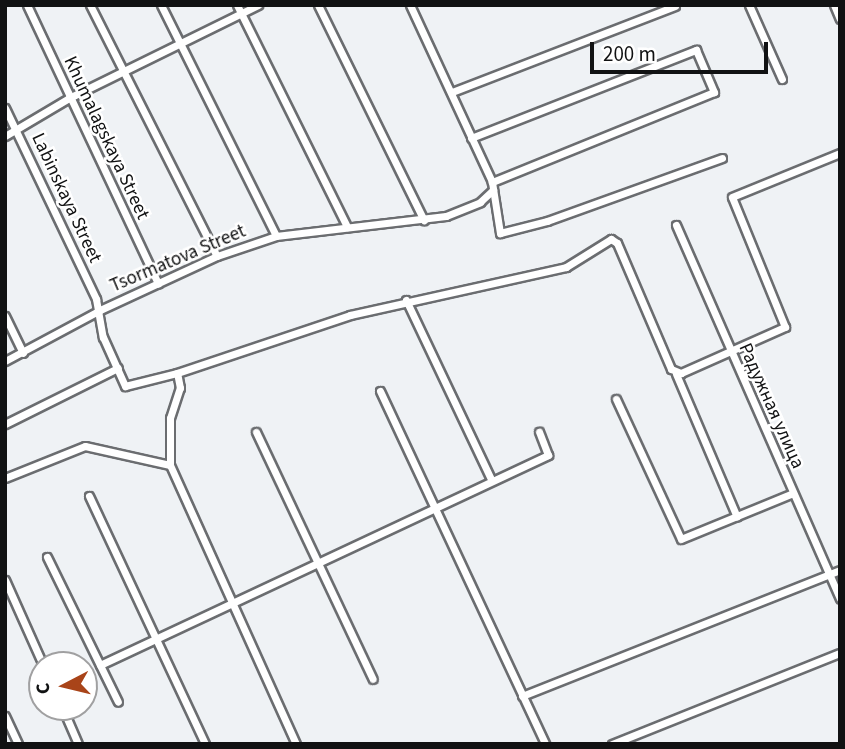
<!DOCTYPE html>
<html>
<head>
<meta charset="utf-8">
<style>
	body { margin:0 }
	#map { position:relative; width:845px; height:749px; overflow:hidden; background:#eff2f5; font-family:"Source Sans 3",sans-serif }
	div>[style] { position:absolute }
	.roads { filter:drop-shadow(2px 0 #6b6d70) drop-shadow(-2px 0 #6b6d70) drop-shadow(0 2px #6b6d70) drop-shadow(0 -2px #6b6d70) }
	.minor>* { height:7px; margin:-3.5px; padding:0 3.5px; transform-origin:3.5px; border-radius:3.5px; background:#fff }
	span { translate:-50% -50%; white-space:nowrap; text-align:center; line-height:1.15; -webkit-text-stroke:5px #fff; paint-order:stroke }
	.street-label { font-size:19px; color:#111213 }
	.frame { position:absolute; inset:0; border:7px solid #111213; pointer-events:none }
	.north { position:absolute; left:28px; top:651px; width:70px; height:70px; box-sizing:border-box; background:#fff; border:2px solid #a0a0a1; border-radius:50%; rotate:263deg; font-size:19px; font-weight:700; line-height:28px; text-align:center; color:#111213 }
	.north::after { content:''; display:block; margin:auto; width:24px; height:32px; background:#a94419; clip-path:polygon(50% 0,100% 100%,50% 72%,0 100%) }
	.scale { position:absolute; left:590px; top:42px; width:178px; height:32px; box-sizing:border-box; border:4px solid #111213; border-top:0; padding-left:9px; font-size:21px; line-height:24px; white-space:nowrap; color:#111213; -webkit-text-stroke:5px #fff; paint-order:stroke }
</style>
</head>
<body>
<div id="map">
	<div class="roads">
		<div class="minor">
			<div style="left:27px;top:5px;width:308px;rotate:64.8deg"></div>
			<div style="left:90px;top:5px;width:281px;rotate:63.2deg"></div>
			<div style="left:161px;top:5px;width:258px;rotate:63.5deg"></div>
			<div style="left:237px;top:5px;width:248px;rotate:63.6deg"></div>
			<div style="left:318px;top:5px;width:240px;rotate:63.8deg"></div>
			<div style="left:410px;top:5px;width:195px;rotate:65.1deg"></div>
			<div style="left:492px;top:182px;width:52px;rotate:81.1deg"></div>
			<div style="left:500px;top:233px;width:49px;rotate:-14.3deg"></div>
			<div style="left:547px;top:221px;width:186px;rotate:-19.8deg"></div>
			<div style="left:749px;top:5px;width:81px;rotate:66deg"></div>
			<div style="left:834px;top:5px;width:15px;rotate:67deg"></div>
			<div style="left:452px;top:92px;width:239px;rotate:-21.1deg"></div>
			<div style="left:5px;top:108px;width:212px;rotate:64.5deg"></div>
			<div style="left:96px;top:299px;width:39px;rotate:80deg"></div>
			<div style="left:103px;top:337px;width:54px;rotate:65.8deg"></div>
			<div style="left:125px;top:386px;width:54px;rotate:-14deg"></div>
			<div style="left:5px;top:136px;width:74px;rotate:-30.7deg"></div>
			<div style="left:69px;top:98px;width:211px;rotate:-26.2deg"></div>
			<div style="left:471px;top:138px;width:242px;rotate:-21.4deg"></div>
			<div style="left:696px;top:50px;width:46px;rotate:66.8deg"></div>
			<div style="left:714px;top:92px;width:240px;rotate:157.9deg"></div>
			<div style="left:676px;top:225px;width:408px;rotate:66.3deg"></div>
			<div style="left:406px;top:300px;width:200px;rotate:64.6deg"></div>
			<div style="left:5px;top:316px;width:41px;rotate:64.1deg"></div>
			<div style="left:5px;top:361px;width:108px;rotate:-28.2deg"></div>
			<div style="left:100px;top:310px;width:129px;rotate:-24.8deg"></div>
			<div style="left:217px;top:256px;width:62px;rotate:-18.7deg"></div>
			<div style="left:276px;top:236px;width:171px;rotate:-6.7deg"></div>
			<div style="left:446px;top:216px;width:37px;rotate:-22deg"></div>
			<div style="left:480px;top:202px;width:18px;rotate:-43deg"></div>
			<div style="left:676px;top:374px;width:155px;rotate:66.9deg"></div>
			<div style="left:380px;top:391px;width:390px;rotate:64.9deg"></div>
			<div style="left:616px;top:399px;width:154px;rotate:65.1deg"></div>
			<div style="left:681px;top:539px;width:121px;rotate:-22.3deg"></div>
			<div style="left:5px;top:424px;width:126px;rotate:-26.4deg"></div>
			<div style="left:256px;top:432px;width:273px;rotate:64.7deg"></div>
			<div style="left:5px;top:478px;width:86px;rotate:-21.8deg"></div>
			<div style="left:85px;top:446px;width:87px;rotate:12.6deg"></div>
			<div style="left:89px;top:496px;width:274px;rotate:64.9deg"></div>
			<div style="left:47px;top:557px;width:161px;rotate:63.9deg"></div>
			<div style="left:5px;top:580px;width:93px;rotate:65.9deg"></div>
			<div style="left:100px;top:665px;width:495px;rotate:-25.1deg"></div>
			<div style="left:548px;top:455px;width:25px;rotate:-111deg"></div>
			<div style="left:522px;top:696px;width:342px;rotate:-21.6deg"></div>
			<div style="left:62px;top:707px;width:40px;rotate:66.6deg"></div>
			<div style="left:5px;top:716px;width:31px;rotate:65deg"></div>
			<div style="left:296px;top:744px;width:306px;rotate:-114.3deg"></div>
			<div style="left:170px;top:465px;width:47px;rotate:-90deg"></div>
			<div style="left:170px;top:418px;width:32px;rotate:-72deg"></div>
			<div style="left:180px;top:388px;width:15px;rotate:-101deg"></div>
			<div style="left:177px;top:373px;width:182px;rotate:-18.5deg"></div>
			<div style="left:350px;top:315px;width:221px;rotate:-12.5deg"></div>
			<div style="left:566px;top:267px;width:53px;rotate:-31.9deg"></div>
			<div style="left:611px;top:239px;width:7px;rotate:34deg"></div>
			<div style="left:617px;top:243px;width:137px;rotate:66.8deg"></div>
			<div style="left:671px;top:369px;width:11px;rotate:22deg"></div>
			<div style="left:681px;top:373px;width:114px;rotate:-23.9deg"></div>
			<div style="left:785px;top:327px;width:140px;rotate:-112.2deg"></div>
			<div style="left:732px;top:197px;width:117px;rotate:-22.2deg"></div>
			<div style="left:612px;top:744px;width:245px;rotate:-21.8deg"></div>
		</div>
	</div>
	<div class="street-label">
		<span style="left:106px;top:138px;rotate:65deg">Khumalagskaya Street</span>
		<span style="left:66px;top:198px;rotate:65deg">Labinskaya Street</span>
		<span style="left:178px;top:259px;rotate:-23deg">Tsormatova Street</span>
		<span style="left:771px;top:406px;rotate:66deg">Радужная улица</span>
	</div>
	<div class="frame"></div>
	<div class="north">С</div>
	<div class="scale">200 m</div>
</div>
</body>
</html>
